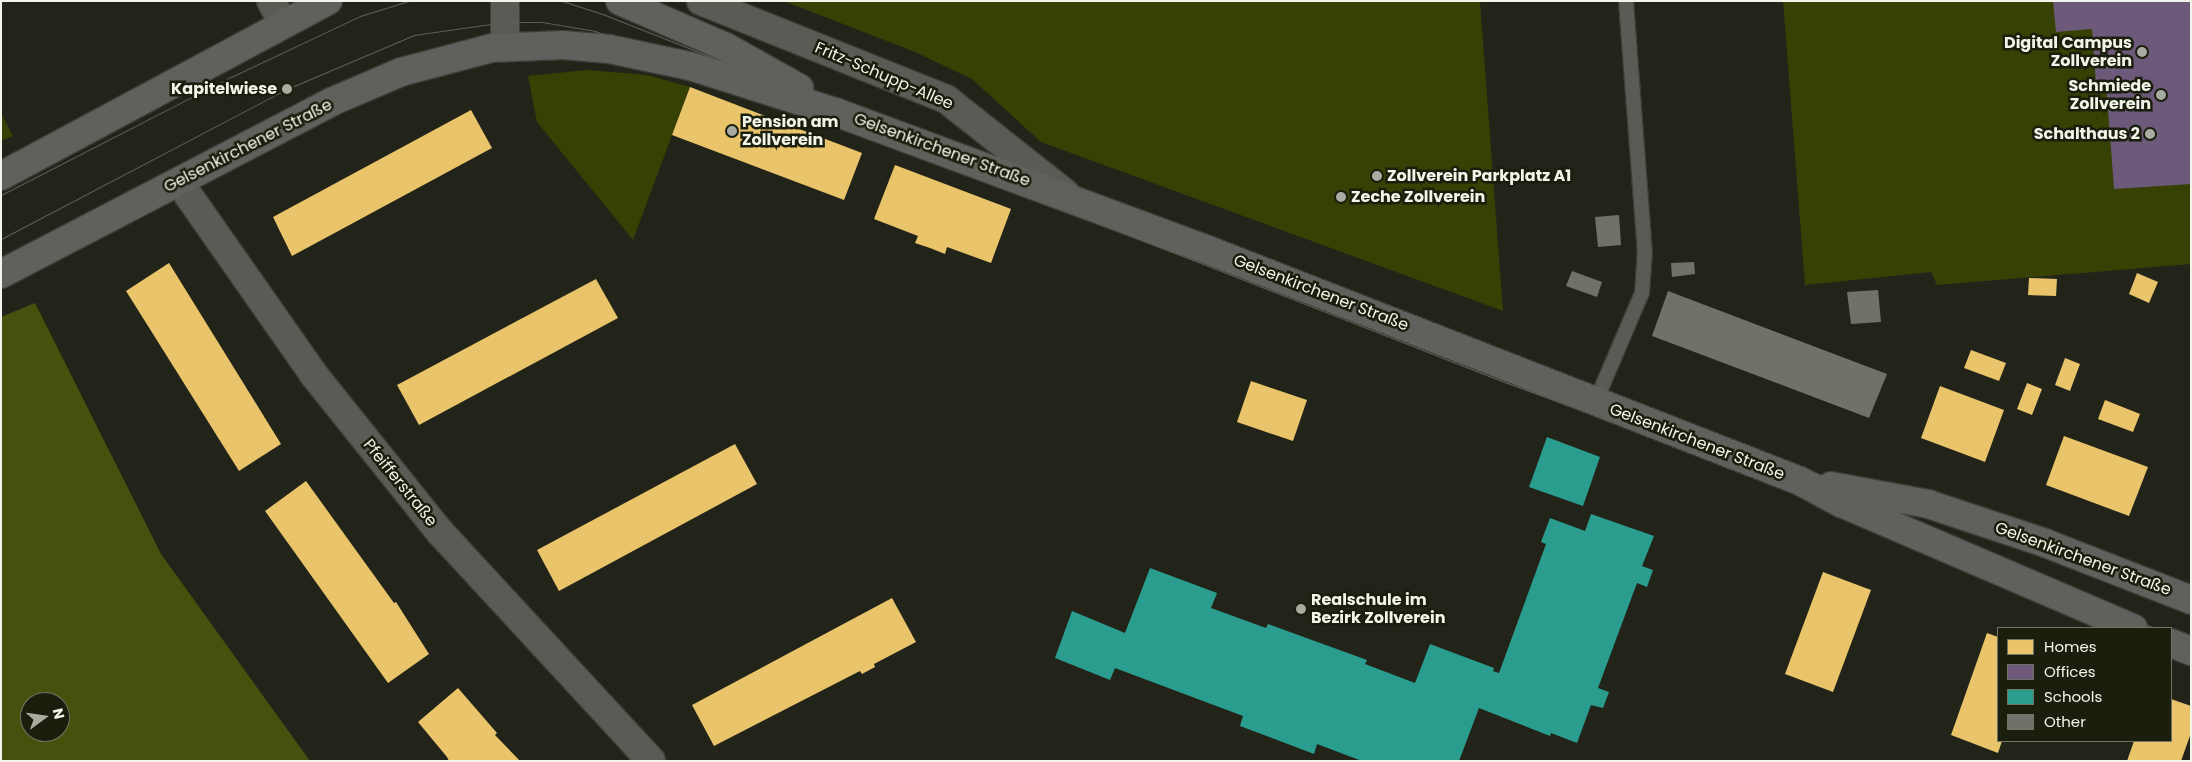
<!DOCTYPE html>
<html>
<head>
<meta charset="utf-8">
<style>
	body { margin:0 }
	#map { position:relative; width:2192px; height:762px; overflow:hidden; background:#22241a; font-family:Poppins,sans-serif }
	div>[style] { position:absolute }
	.green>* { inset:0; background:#374104 }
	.forest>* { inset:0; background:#46510e }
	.homes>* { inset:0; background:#e9c46a }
	.offices>* { inset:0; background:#6d597a }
	.schools>* { inset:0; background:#2a9d8f }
	.building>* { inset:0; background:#707269 }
	.roads { filter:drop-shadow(1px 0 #3d3e37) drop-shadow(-1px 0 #3d3e37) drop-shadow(0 1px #3d3e37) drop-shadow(0 -1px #3d3e37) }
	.service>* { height:14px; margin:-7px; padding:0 7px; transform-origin:7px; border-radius:7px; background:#595b54 }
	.minor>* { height:28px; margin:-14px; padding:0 14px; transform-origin:14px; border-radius:14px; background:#595b54 }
	.secondary>* { height:28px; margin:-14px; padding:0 14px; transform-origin:14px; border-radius:14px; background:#5f615d }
	.tram>* { height:1px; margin:-0.5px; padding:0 0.5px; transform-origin:0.5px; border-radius:0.5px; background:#5e6057 }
	.dots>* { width:14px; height:14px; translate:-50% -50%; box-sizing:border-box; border:2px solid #1a1e0c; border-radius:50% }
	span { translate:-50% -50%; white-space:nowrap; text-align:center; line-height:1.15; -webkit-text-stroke:5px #1a1e0c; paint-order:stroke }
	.poi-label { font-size:16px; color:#f2f5ea; font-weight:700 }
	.right { translate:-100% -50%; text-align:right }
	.left { translate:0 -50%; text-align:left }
	.street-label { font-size:16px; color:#f2f5ea }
	.frame { position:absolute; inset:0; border:2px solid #f2f5ea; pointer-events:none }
	.legend { position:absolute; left:1997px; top:627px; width:175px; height:115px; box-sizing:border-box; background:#1a1e0c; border:1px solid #707465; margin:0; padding:6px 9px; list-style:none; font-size:15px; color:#f2f5ea }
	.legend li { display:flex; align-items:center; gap:10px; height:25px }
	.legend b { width:25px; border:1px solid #707465 }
	.north { position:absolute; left:20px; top:692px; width:50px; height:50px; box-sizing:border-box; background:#1a1e0c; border:1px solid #707465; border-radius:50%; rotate:76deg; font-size:14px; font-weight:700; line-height:20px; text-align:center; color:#f2f5ea }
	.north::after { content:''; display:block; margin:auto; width:18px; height:22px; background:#a9aca1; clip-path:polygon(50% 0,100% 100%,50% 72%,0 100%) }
</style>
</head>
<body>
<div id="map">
	<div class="green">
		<div style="clip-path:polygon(784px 1px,1480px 1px,1503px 311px,1041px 142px,972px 79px,915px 52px)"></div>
		<div style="clip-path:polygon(1783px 1px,2191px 1px,2191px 264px,1937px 285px,1931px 272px,1805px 285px)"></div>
		<div style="clip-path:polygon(586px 70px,647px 75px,690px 87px,633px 240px,537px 122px,528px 76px)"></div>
		<div style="clip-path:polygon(1px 113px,13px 136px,1px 141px)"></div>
	</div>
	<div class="forest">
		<div style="clip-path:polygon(evenodd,35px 303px,161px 554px,310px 761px,1px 761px,1px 317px,35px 303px,30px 702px,60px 702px,60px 732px,30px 732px,30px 702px)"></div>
	</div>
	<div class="homes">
		<div style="clip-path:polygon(690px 87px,862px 153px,844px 200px,672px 135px)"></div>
		<div style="clip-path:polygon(471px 110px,492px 148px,292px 256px,273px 217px)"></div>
		<div style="clip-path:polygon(895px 165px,1011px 209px,991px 263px,947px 247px,945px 254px,930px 248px,915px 243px,918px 236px,874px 219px)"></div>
		<div style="clip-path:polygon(169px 263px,281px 444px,239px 471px,126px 291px)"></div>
		<div style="clip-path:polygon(2137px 273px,2158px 282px,2149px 303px,2129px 294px)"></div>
		<div style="clip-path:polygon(2029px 278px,2057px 279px,2056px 296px,2028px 295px)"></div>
		<div style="clip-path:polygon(596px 279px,618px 318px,419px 425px,397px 385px)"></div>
		<div style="clip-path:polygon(1971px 350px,2006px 363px,1999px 381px,1964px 368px)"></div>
		<div style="clip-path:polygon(2065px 358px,2080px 364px,2070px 391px,2055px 385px)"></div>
		<div style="clip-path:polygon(1251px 381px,1307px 400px,1293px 441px,1237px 422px)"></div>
		<div style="clip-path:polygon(2027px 383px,2042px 389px,2032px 415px,2017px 409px)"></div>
		<div style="clip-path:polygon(1940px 386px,2004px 410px,1985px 462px,1921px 438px)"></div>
		<div style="clip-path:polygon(2105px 400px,2140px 414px,2133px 432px,2098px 419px)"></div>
		<div style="clip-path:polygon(2064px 436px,2148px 467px,2129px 516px,2046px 485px)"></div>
		<div style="clip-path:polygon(735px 444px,757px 484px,559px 591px,537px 550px)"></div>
		<div style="clip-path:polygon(306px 481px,394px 603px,396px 602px,429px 654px,388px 683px,265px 511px)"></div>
		<div style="clip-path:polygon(1823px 572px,1871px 590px,1833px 692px,1785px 674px)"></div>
		<div style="clip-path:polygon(892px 598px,916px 642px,874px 664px,875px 667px,862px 674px,860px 671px,714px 746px,692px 705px)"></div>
		<div style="clip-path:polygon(1987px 633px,1998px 637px,1998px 741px,2002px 741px,1998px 753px,1951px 735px)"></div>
		<div style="clip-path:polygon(458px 688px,497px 733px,495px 735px,520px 761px,449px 761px,447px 757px,418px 722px)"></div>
		<div style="clip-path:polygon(2171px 699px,2191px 706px,2191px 733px,2181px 761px,2127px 761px,2134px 741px,2171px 741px)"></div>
	</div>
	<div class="offices">
		<div style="clip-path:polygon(2053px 1px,2191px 1px,2191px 184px,2114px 189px,2106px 83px,2096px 84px,2092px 29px,2056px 32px)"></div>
	</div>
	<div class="schools">
		<div style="clip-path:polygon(1547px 437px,1600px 457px,1583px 506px,1529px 487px)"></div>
		<div style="clip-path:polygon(1591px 514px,1654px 536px,1642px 566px,1653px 570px,1647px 587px,1637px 583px,1598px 688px,1609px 692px,1603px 708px,1591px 705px,1577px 743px,1551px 733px,1550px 736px,1479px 708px,1459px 761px,1362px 761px,1317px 744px,1314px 754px,1240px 726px,1243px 716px,1115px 668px,1110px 680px,1055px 658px,1072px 611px,1125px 633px,1150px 568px,1217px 593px,1211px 608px,1266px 628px,1268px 624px,1367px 660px,1365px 664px,1415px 683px,1430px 644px,1494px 668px,1493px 671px,1499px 673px,1546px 544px,1541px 542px,1550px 518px,1585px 531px)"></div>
	</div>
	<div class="building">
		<div style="clip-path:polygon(1619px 215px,1621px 245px,1598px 247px,1595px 217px)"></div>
		<div style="clip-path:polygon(1694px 262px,1695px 274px,1672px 277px,1671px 263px)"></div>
		<div style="clip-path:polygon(1572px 271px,1602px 282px,1597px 297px,1566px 286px)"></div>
		<div style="clip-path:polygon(1878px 290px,1881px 322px,1851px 324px,1847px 292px)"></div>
		<div style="clip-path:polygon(1668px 291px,1887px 374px,1869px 418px,1652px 336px)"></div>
	</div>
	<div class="roads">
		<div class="service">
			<div style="left:1595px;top:403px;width:120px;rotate:-66.9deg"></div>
			<div style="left:1642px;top:293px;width:39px;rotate:-86deg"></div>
			<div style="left:1645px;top:254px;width:254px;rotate:-94.3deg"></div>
		</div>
		<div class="minor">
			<div style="left:271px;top:1px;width:26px;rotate:62deg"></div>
			<div style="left:701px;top:1px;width:264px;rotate:21.8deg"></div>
			<div style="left:946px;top:99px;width:152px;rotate:38.3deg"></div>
			<div style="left:505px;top:47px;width:46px;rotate:-90deg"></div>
			<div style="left:179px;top:182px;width:236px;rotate:55deg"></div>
			<div style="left:314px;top:375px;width:201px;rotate:51.3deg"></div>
			<div style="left:440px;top:532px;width:311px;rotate:47.3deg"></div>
		</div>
		<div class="secondary">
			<div style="left:620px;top:1px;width:116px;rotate:23.5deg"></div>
			<div style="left:726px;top:47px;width:84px;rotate:29.3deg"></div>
			<div style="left:1px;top:176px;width:371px;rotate:-28.2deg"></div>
			<div style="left:1px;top:274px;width:372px;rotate:-27.5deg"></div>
			<div style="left:331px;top:102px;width:76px;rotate:-23.2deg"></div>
			<div style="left:401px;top:72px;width:94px;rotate:-14.8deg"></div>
			<div style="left:492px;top:48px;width:71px;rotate:-2.4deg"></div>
			<div style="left:563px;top:45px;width:46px;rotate:5deg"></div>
			<div style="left:609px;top:49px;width:83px;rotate:11.9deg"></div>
			<div style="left:690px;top:66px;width:155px;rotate:17.6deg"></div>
			<div style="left:838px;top:113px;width:389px;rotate:20.3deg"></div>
			<div style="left:1203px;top:248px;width:641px;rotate:21.32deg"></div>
			<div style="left:1800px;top:481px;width:47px;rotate:28.2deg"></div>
			<div style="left:1841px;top:503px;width:318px;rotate:23.2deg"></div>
			<div style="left:1831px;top:486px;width:99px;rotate:10.5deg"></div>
			<div style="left:1928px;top:504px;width:123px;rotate:18.4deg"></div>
			<div style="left:2045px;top:543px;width:157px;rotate:21.3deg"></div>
			<div style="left:2171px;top:643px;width:22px;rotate:22deg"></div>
		</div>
	</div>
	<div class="tram">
		<div style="left:562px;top:1px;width:45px;rotate:18deg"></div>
		<div style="left:605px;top:15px;width:422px;rotate:21.6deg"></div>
		<div style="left:997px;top:170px;width:429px;rotate:20.8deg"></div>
		<div style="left:1398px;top:322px;width:349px;rotate:20.3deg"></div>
		<div style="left:1725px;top:443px;width:335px;rotate:18.4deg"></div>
		<div style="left:2043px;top:549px;width:159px;rotate:21.1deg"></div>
		<div style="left:1px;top:195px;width:259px;rotate:-27.2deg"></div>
		<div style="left:231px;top:77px;width:143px;rotate:-25.3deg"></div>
		<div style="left:360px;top:16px;width:51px;rotate:-17deg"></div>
		<div style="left:1px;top:239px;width:323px;rotate:-27.7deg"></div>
		<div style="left:287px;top:89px;width:138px;rotate:-23deg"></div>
		<div style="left:414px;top:35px;width:92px;rotate:-8.1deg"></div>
		<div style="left:505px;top:22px;width:37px"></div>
		<div style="left:542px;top:22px;width:54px;rotate:9.6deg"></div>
		<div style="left:595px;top:31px;width:339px;rotate:20.6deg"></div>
		<div style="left:912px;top:150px;width:636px;rotate:21.4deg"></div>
		<div style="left:1504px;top:382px;width:358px;rotate:19.8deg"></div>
		<div style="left:1841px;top:503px;width:338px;rotate:21.7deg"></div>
		<div style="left:2171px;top:634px;width:22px;rotate:22deg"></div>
	</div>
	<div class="dots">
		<div style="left:2142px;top:52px;background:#a9aca1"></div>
		<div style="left:287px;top:89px;background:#a9aca1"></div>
		<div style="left:2161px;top:95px;background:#a9aca1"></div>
		<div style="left:732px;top:131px;background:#a9aca1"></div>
		<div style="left:2150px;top:134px;background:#a9aca1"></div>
		<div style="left:1377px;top:176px;background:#a9aca1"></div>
		<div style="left:1341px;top:197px;background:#a9aca1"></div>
		<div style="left:1301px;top:609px;background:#a9aca1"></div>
	</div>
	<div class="poi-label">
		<span class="right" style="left:2132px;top:52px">Digital Campus<br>Zollverein</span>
		<span class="right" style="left:2151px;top:95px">Schmiede<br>Zollverein</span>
		<span class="right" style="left:277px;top:89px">Kapitelwiese</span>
		<span class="left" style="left:742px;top:131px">Pension am<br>Zollverein</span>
		<span class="right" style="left:2140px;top:134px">Schalthaus 2</span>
		<span class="left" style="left:1387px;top:176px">Zollverein Parkplatz A1</span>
		<span class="left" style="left:1351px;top:197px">Zeche Zollverein</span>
		<span class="left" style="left:1311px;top:609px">Realschule im<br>Bezirk Zollverein</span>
	</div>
	<div class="street-label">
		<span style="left:884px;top:76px;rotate:23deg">Fritz-Schupp-Allee</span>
		<span style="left:248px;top:146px;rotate:-27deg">Gelsenkirchener Straße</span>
		<span style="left:942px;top:150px;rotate:20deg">Gelsenkirchener Straße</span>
		<span style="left:1321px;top:293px;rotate:21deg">Gelsenkirchener Straße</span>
		<span style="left:1697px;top:442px;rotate:21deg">Gelsenkirchener Straße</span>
		<span style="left:400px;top:483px;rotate:51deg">Pfeifferstraße</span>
		<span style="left:2083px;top:559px;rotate:20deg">Gelsenkirchener Straße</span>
	</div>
	<div class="frame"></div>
	<ul class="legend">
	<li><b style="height:14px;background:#e9c46a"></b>Homes</li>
	<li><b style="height:14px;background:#6d597a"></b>Offices</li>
	<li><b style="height:14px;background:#2a9d8f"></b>Schools</li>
	<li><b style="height:14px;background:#707269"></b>Other</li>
	</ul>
	<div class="north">N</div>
</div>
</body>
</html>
